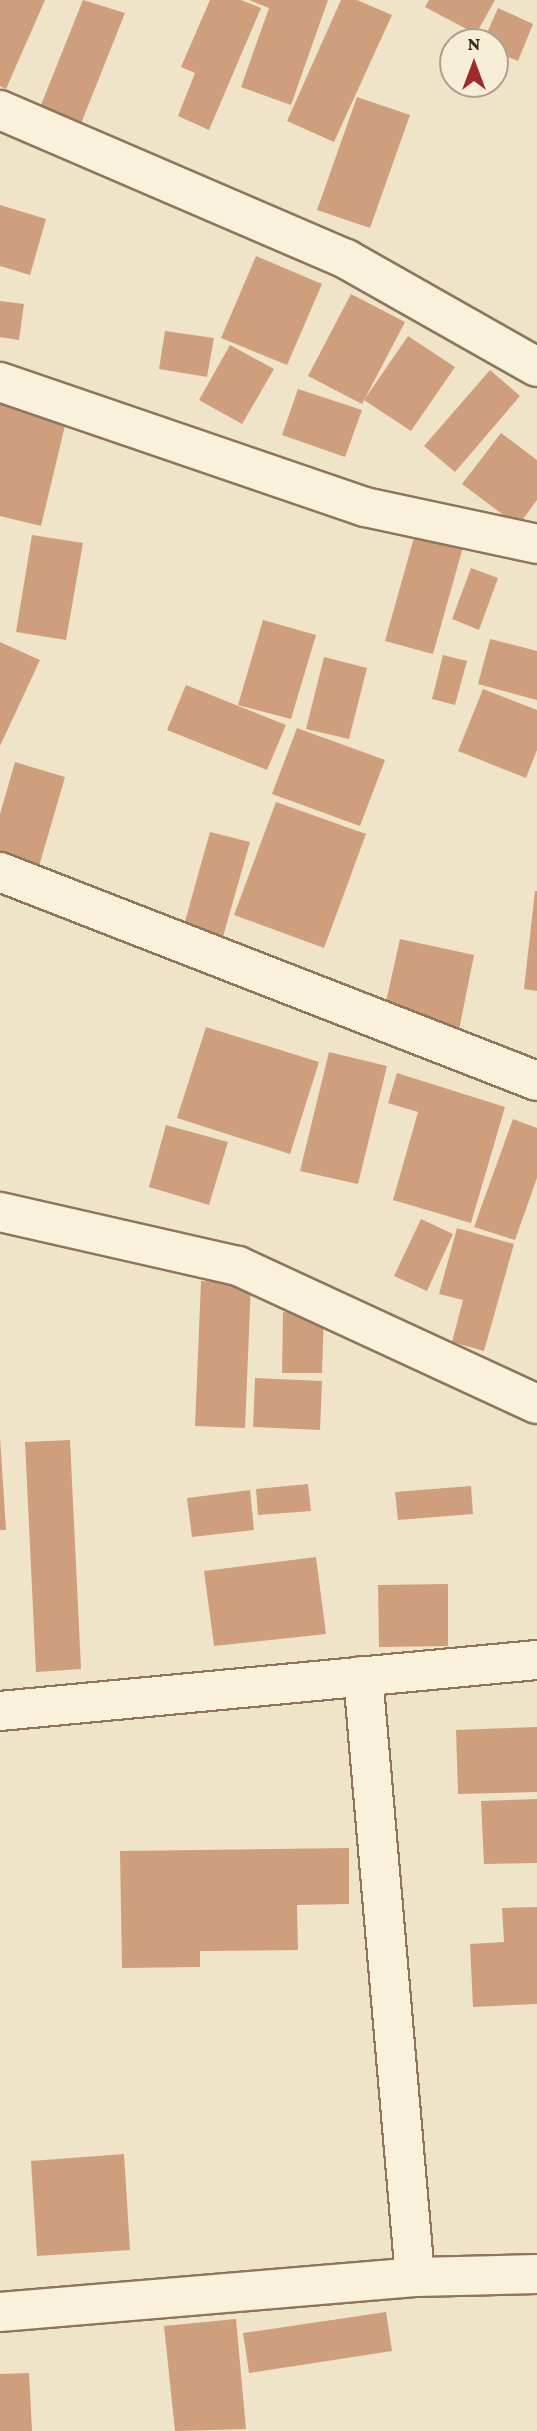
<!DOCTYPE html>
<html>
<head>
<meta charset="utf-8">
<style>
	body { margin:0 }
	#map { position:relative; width:537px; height:2431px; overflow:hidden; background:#f0e4c8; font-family:"Crimson Pro",serif }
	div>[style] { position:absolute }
	.building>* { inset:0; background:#cf9f7d }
	.roads { filter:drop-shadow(2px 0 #8d765c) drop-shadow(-2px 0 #8d765c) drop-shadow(0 2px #8d765c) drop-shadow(0 -2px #8d765c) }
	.minor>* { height:38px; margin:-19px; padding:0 19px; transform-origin:19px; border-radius:19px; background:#faf1dc }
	span { translate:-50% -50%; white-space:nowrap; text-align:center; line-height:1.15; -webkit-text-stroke:7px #f7eed8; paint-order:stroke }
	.north { position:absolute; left:439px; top:28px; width:70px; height:70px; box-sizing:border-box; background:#f7eed8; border:2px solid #ada18e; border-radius:50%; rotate:0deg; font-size:19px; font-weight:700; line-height:28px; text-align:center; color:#3d2e20 }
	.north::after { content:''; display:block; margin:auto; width:24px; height:32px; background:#9e2a2b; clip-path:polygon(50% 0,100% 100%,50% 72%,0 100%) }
</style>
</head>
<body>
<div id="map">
	<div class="building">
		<div style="clip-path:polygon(0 0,45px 0,6px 89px,0 86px)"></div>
		<div style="clip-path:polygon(83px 0,125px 13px,78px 131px,37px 115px)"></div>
		<div style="clip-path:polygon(210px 0,241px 0,261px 8px,209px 130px,178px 116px,195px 73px,181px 67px)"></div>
		<div style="clip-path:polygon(249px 0,328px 0,291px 105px,241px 87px,269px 8px)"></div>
		<div style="clip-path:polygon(341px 0,357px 0,392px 15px,334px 142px,287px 121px)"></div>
		<div style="clip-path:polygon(429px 0,495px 0,476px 34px,425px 7px)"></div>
		<div style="clip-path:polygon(498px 8px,533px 24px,518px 61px,495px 52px,495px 42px,483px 42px)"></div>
		<div style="clip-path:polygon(357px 97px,410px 115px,370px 228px,317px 210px)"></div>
		<div style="clip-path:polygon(0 205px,46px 219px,30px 275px,0 266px)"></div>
		<div style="clip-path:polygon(256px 256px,322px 284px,287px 365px,221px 338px)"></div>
		<div style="clip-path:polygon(351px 294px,405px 322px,362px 404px,308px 376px)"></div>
		<div style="clip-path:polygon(0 301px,24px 304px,19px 340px,0 337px)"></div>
		<div style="clip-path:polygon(165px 331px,214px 338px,207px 377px,159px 369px)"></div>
		<div style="clip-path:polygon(408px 336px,455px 367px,411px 431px,364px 400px)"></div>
		<div style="clip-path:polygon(230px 345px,274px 369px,242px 424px,199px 400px)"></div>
		<div style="clip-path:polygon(490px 370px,520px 396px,455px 472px,424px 446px)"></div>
		<div style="clip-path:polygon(298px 389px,362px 410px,345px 457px,282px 435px)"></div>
		<div style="clip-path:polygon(0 398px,68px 413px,41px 526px,0 516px)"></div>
		<div style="clip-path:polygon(501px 433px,537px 460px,537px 500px,518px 526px,462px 484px)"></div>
		<div style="clip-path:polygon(415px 534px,463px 547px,433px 654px,385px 641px)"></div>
		<div style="clip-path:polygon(32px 535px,83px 543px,66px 640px,16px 632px)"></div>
		<div style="clip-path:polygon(471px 568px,498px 578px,479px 630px,452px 619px)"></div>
		<div style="clip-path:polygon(263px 620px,316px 635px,291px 719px,238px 705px)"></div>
		<div style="clip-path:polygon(490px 639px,537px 651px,537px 700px,478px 684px)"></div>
		<div style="clip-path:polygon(0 642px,40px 660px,0 746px)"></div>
		<div style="clip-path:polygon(443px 655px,467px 661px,455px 705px,432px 699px)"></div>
		<div style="clip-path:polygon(324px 657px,367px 668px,349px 739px,306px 729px)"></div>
		<div style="clip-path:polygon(186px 685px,286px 725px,267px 770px,167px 730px)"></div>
		<div style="clip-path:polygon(483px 689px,537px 710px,537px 750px,526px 778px,458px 751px)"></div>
		<div style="clip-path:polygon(297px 728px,385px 760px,360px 826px,272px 794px)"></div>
		<div style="clip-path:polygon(15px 762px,65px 777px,33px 887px,0 878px,0 814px)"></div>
		<div style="clip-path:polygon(276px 802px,366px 834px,324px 948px,234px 915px)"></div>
		<div style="clip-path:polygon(210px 832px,250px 842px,216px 961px,177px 950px)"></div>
		<div style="clip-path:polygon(535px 891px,537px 891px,537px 991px,524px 989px)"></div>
		<div style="clip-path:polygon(400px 939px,474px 955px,459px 1030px,383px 1015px)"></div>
		<div style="clip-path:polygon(206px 1027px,319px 1062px,290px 1154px,177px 1118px)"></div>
		<div style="clip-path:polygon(329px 1052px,387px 1066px,358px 1184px,300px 1171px)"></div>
		<div style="clip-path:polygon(397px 1073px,505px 1107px,471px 1223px,393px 1200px,418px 1112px,388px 1103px)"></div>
		<div style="clip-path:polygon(513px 1119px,537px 1128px,537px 1178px,515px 1240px,474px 1227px)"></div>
		<div style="clip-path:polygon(166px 1125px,228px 1142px,209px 1205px,149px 1187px)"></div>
		<div style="clip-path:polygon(421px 1219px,453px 1234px,427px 1291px,394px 1276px)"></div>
		<div style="clip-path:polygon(457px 1228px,514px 1244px,484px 1351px,452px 1342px,463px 1300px,439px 1294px)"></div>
		<div style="clip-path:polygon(201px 1281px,251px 1283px,245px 1428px,195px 1426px)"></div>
		<div style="clip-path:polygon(283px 1312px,324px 1313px,322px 1373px,282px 1373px)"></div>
		<div style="clip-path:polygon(255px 1378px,322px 1381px,320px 1430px,253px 1427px)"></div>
		<div style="clip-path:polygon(0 1437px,6px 1530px,0 1530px)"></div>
		<div style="clip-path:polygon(70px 1440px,81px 1669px,36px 1672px,25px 1442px)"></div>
		<div style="clip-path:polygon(308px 1484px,311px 1511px,258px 1515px,256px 1489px)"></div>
		<div style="clip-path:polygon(471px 1486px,473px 1514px,398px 1520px,395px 1492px)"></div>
		<div style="clip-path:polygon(250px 1490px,254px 1530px,192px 1537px,187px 1498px)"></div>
		<div style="clip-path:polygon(316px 1557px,326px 1634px,214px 1646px,204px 1571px)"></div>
		<div style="clip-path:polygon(448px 1584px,448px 1646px,379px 1647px,378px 1585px)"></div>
		<div style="clip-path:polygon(537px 1727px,537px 1792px,458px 1794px,456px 1730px)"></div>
		<div style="clip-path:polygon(537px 1799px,537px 1863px,484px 1864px,481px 1801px)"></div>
		<div style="clip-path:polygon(349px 1848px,349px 1904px,297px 1905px,298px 1950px,200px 1951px,200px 1967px,122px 1968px,120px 1851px)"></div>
		<div style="clip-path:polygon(537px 1907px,537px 2004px,473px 2007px,470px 1944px,504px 1942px,502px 1908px)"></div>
		<div style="clip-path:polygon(124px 2154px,130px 2250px,37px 2256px,31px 2161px)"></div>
		<div style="clip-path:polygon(386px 2312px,392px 2351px,249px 2373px,243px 2333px)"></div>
		<div style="clip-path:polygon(236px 2319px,246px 2429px,175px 2431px,164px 2326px)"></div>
		<div style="clip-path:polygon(29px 2373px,32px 2431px,0 2431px,0 2374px)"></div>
	</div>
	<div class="roads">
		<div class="minor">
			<div style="left:0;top:110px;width:377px;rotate:23.3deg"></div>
			<div style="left:346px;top:259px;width:219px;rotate:29.5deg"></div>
			<div style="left:0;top:382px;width:386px;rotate:18.9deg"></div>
			<div style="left:365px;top:507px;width:176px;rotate:12.1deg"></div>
			<div style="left:0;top:872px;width:576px;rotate:21.27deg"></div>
			<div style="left:0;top:1212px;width:244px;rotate:12.8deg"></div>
			<div style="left:238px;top:1266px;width:329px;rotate:24.8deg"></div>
			<div style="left:363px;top:1676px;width:603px;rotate:85.05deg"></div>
			<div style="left:0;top:1711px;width:539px;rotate:-5.43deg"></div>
			<div style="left:0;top:2312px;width:416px;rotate:-4.8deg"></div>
			<div style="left:415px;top:2277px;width:122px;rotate:-1.4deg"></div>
		</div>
	</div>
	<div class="north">N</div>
</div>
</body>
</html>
